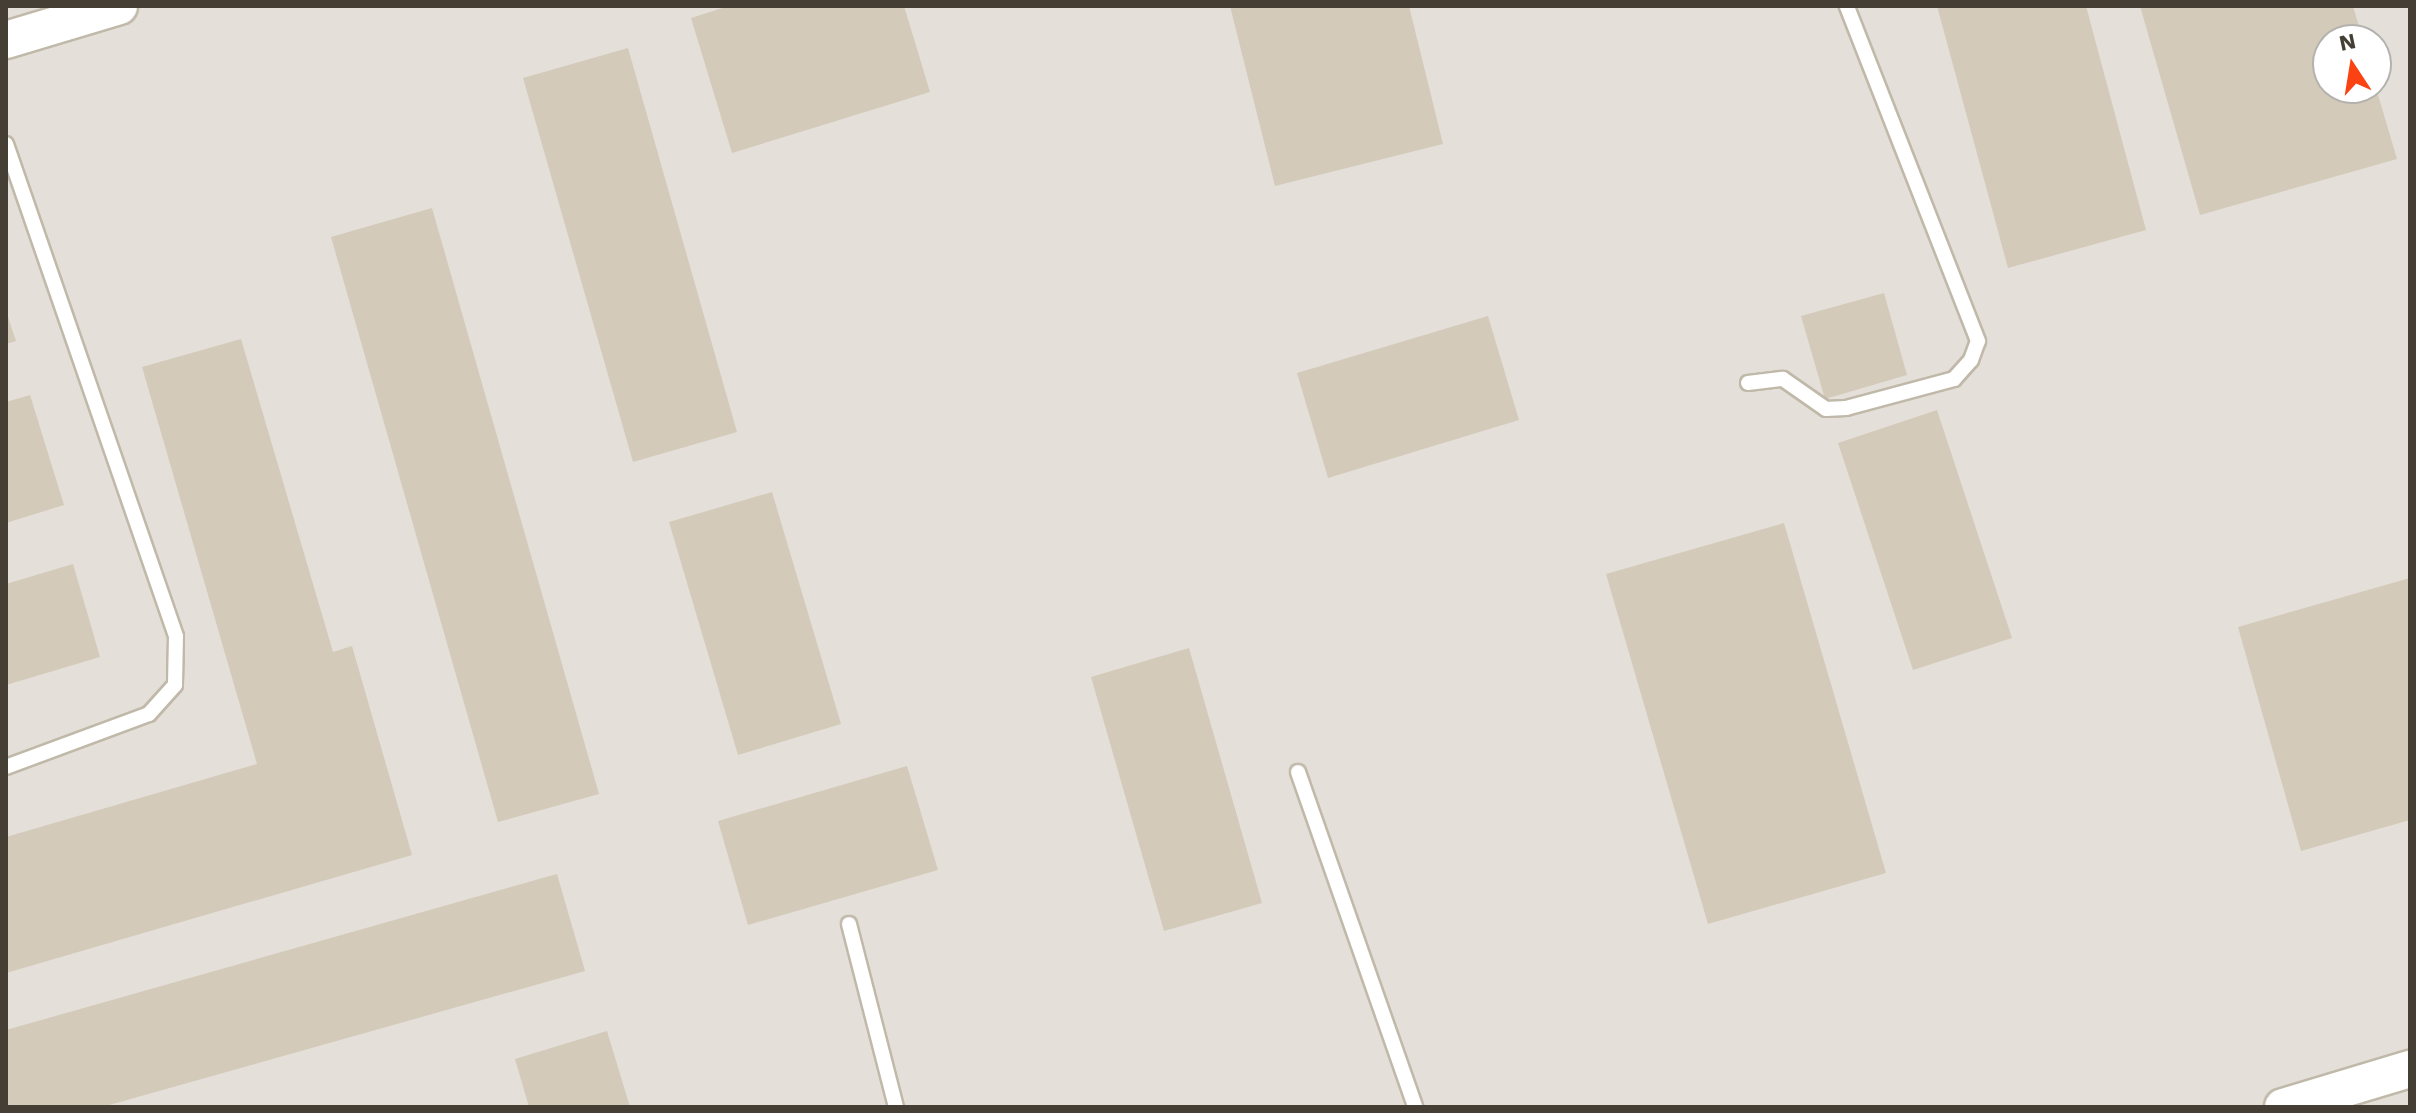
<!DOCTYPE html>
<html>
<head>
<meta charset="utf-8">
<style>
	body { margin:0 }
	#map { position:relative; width:2416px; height:1113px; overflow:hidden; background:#f2eee4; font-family:"Work Sans",sans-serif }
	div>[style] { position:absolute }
	.industrial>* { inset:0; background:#e4dfd9 }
	.building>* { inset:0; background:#d3cab9 }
	.roads { filter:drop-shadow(2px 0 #c0b9a9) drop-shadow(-2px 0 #c0b9a9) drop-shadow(0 2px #c0b9a9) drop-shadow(0 -2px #c0b9a9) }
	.service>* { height:14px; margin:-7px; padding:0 7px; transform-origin:7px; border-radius:7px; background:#fff }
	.tertiary>* { height:36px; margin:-18px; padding:0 18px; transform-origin:18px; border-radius:18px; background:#fff }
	span { translate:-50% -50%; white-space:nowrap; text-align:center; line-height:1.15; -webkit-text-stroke:7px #fff; paint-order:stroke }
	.frame { position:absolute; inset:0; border:8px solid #443e34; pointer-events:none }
	.north { position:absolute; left:2312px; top:24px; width:80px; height:80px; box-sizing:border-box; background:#fff; border:2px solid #b4b2ae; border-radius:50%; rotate:348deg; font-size:22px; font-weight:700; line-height:32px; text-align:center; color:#443e34 }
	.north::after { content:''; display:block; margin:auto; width:28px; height:36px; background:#fa4213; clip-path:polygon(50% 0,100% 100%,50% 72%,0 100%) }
</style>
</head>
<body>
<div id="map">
	<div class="industrial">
		<div style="clip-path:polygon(evenodd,6px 6px,2410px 6px,2410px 1107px,6px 1107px,6px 6px,2328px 40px,2376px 40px,2376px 88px,2328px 88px,2328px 40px)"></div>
	</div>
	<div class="building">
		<div style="clip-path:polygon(729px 6px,904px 6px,930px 92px,732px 153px,691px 18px)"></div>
		<div style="clip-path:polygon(1230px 6px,1409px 6px,1443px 144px,1275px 186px)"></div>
		<div style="clip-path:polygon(1937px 6px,2086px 6px,2146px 230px,2008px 268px)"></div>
		<div style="clip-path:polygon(2140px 6px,2353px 6px,2363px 40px,2328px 40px,2328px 88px,2376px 88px,2397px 159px,2200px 215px)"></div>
		<div style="clip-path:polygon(628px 48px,737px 432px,633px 462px,523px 78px)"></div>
		<div style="clip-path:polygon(432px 208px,599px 794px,498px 822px,331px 237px)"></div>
		<div style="clip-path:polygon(1884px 293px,1907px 375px,1825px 399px,1801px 316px)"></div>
		<div style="clip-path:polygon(6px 311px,16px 341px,6px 344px)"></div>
		<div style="clip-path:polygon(1488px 316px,1519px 420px,1328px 478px,1297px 373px)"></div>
		<div style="clip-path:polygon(241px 339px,333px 652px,352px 646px,412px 855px,6px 973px,6px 837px,257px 764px,142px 367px)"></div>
		<div style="clip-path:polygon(30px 395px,64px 505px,6px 523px,6px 402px)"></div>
		<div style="clip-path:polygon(1937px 410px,2012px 638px,1913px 670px,1838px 443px)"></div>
		<div style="clip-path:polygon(772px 492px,841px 724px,738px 755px,669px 522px)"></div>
		<div style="clip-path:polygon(1784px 523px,1886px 873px,1708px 924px,1606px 574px)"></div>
		<div style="clip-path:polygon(73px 564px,100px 657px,6px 685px,6px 584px)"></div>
		<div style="clip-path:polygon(2410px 578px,2410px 820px,2301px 851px,2238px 627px)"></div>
		<div style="clip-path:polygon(1189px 648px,1262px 903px,1164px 931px,1091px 677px)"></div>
		<div style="clip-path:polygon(907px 766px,938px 870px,748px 925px,718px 821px)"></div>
		<div style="clip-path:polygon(557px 874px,585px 971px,102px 1107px,6px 1107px,6px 1030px)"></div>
		<div style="clip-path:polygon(607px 1031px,630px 1107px,529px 1107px,515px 1059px)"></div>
	</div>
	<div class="roads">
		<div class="service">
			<div style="left:6px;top:144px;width:521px;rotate:70.94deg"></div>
			<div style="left:176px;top:636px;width:49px;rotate:91.2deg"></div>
			<div style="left:175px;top:685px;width:39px;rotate:132deg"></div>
			<div style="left:149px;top:714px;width:153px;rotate:159.7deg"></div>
			<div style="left:1748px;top:383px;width:35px;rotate:-7deg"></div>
			<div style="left:1783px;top:379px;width:52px;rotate:34.9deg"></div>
			<div style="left:1826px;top:409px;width:20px;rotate:-3deg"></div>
			<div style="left:1846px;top:408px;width:112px;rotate:-15deg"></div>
			<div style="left:1954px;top:379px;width:25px;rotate:-48deg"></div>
			<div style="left:1971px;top:360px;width:20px;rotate:-70deg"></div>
			<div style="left:1978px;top:341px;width:360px;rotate:-111.4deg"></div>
			<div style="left:1298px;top:772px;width:355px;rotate:70.7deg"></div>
			<div style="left:849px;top:924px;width:189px;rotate:75.6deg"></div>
		</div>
		<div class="tertiary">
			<div style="left:6px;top:40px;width:118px;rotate:-16.7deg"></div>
			<div style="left:2283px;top:1107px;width:133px;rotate:-16.7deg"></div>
		</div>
	</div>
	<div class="frame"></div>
	<div class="north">N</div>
</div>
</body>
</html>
